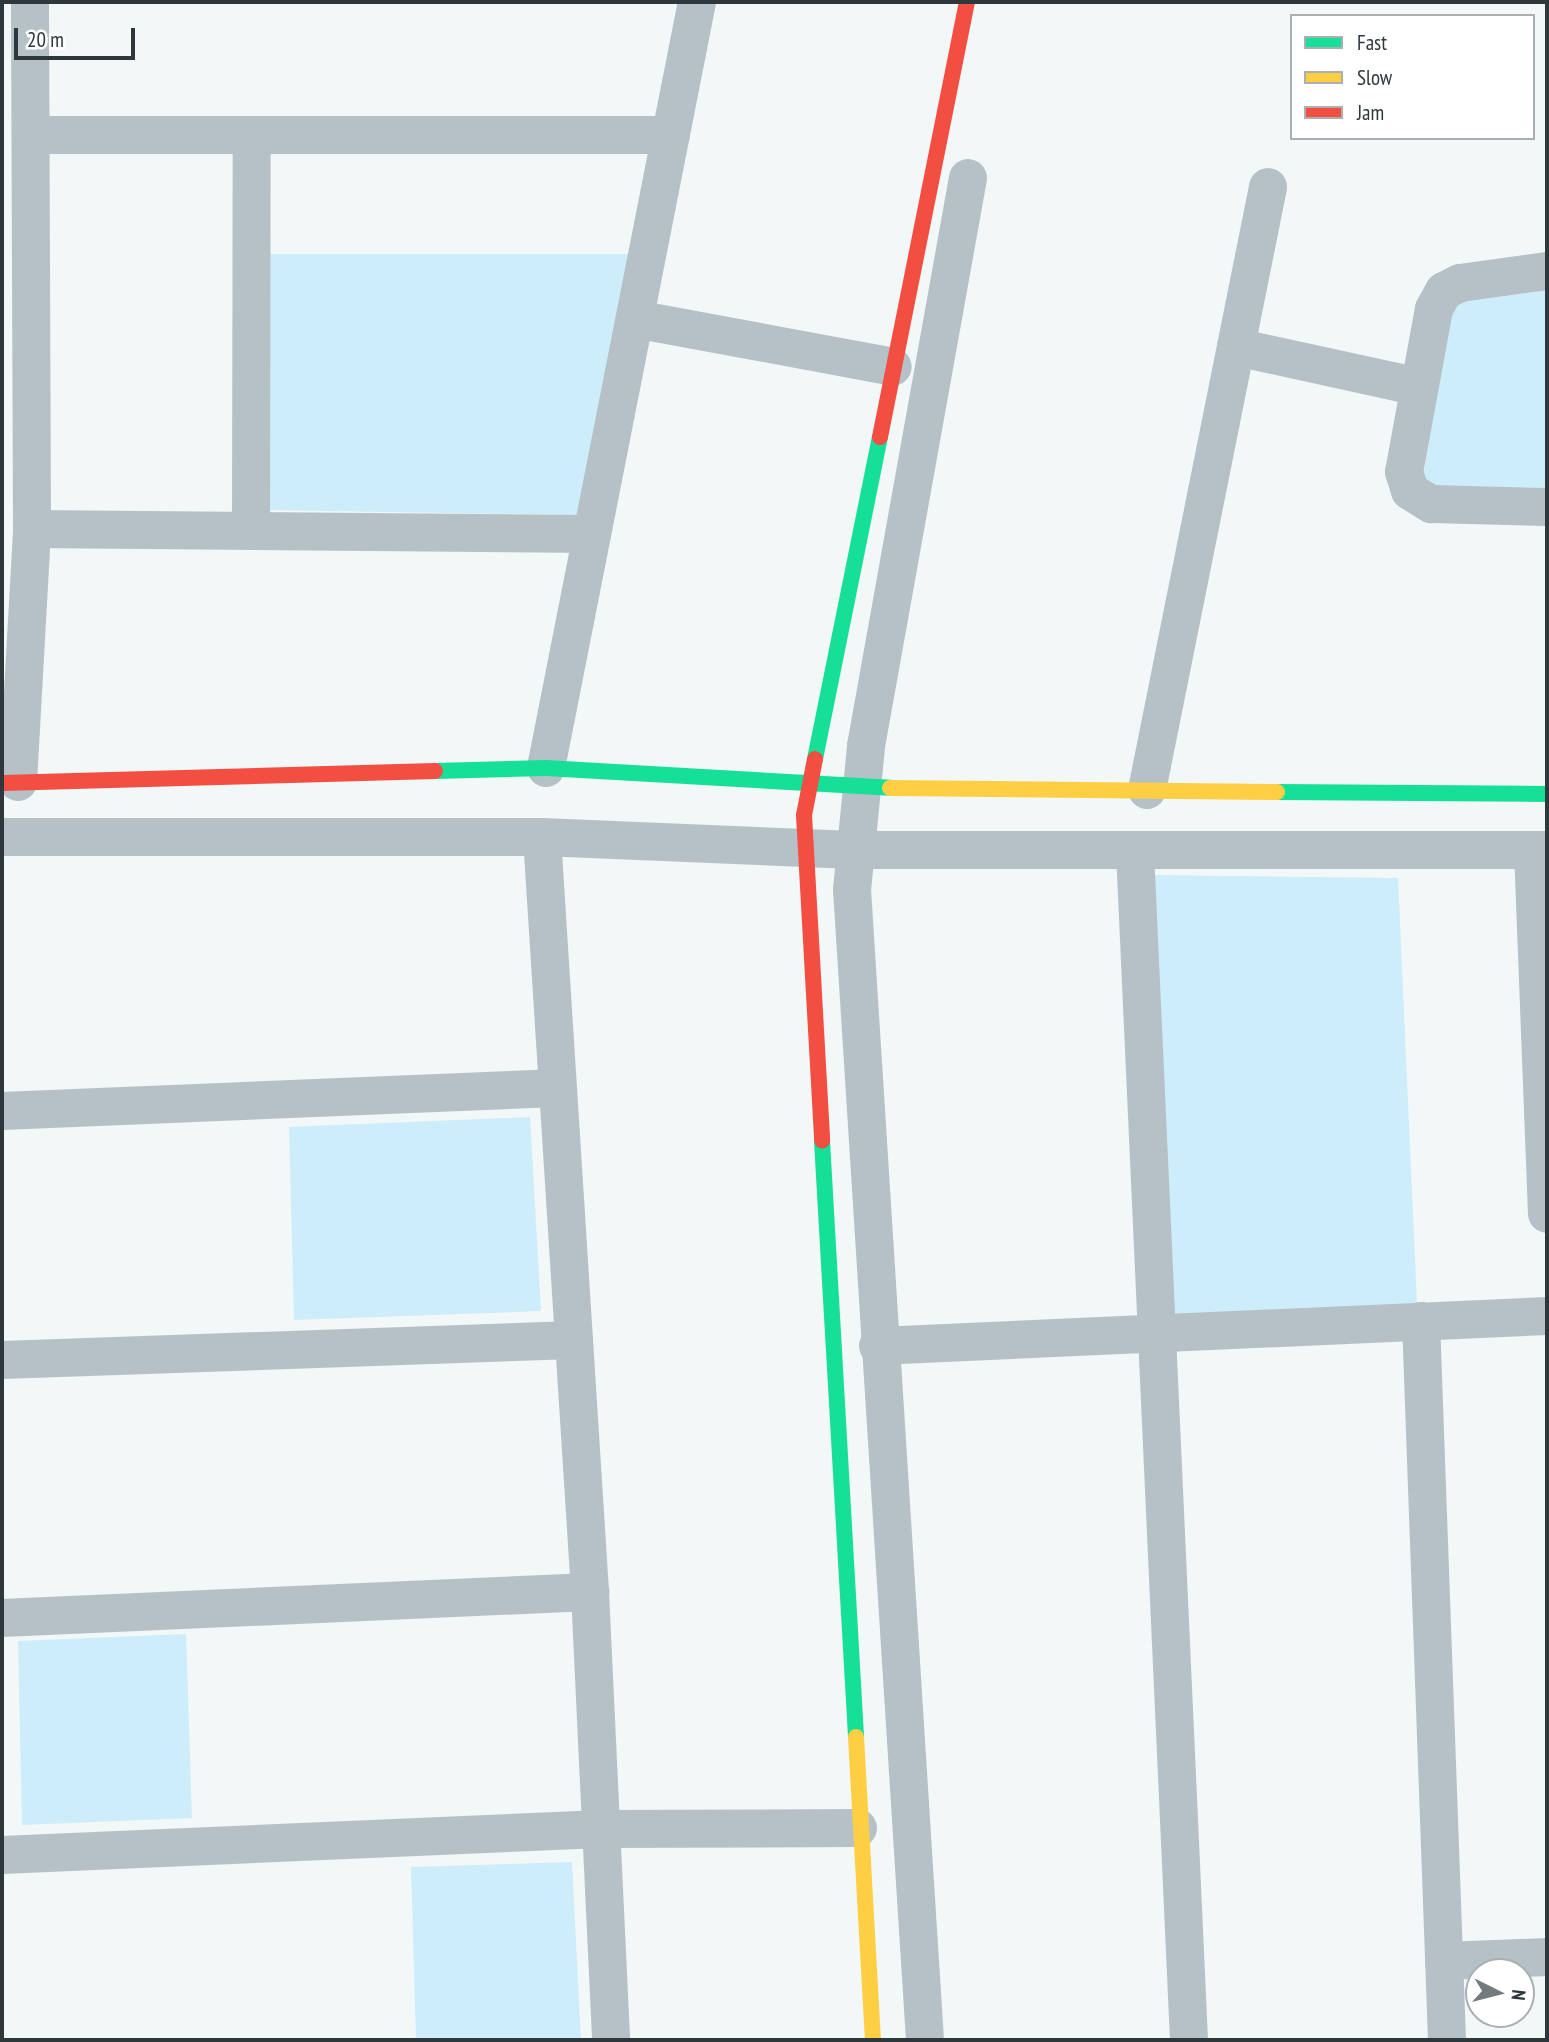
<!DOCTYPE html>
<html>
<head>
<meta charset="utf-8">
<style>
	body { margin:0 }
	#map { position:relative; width:1549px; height:2042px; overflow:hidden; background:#f2f7f8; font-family:"PT Sans Narrow",sans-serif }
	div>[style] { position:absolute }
	.green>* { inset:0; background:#cdedfa }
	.street>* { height:38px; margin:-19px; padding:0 19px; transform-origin:19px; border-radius:19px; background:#b6c1c7 }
	.fast>* { height:16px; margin:-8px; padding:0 8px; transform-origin:8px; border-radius:8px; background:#16e098 }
	.slow>* { height:16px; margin:-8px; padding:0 8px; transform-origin:8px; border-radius:8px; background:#ffcf43 }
	.jam>* { height:16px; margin:-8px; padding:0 8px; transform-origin:8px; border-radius:8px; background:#f24e42 }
	span { translate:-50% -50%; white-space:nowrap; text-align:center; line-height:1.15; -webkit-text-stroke:5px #fff; paint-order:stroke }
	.frame { position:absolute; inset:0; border:4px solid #2e383c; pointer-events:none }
	.legend { position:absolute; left:1290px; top:14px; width:245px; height:126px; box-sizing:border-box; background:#fff; border:2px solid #abafb1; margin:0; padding:9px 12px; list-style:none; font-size:21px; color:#2e383c }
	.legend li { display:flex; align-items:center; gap:14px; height:35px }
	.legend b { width:35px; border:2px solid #abafb1 }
	.north { position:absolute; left:1465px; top:1958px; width:70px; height:70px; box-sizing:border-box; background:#fff; border:2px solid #abafb1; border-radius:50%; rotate:96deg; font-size:19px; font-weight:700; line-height:28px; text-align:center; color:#2e383c }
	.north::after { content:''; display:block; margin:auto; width:24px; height:32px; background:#737b7e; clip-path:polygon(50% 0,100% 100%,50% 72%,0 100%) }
	.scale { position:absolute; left:14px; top:28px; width:121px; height:32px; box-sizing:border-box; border:4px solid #2e383c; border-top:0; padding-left:9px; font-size:21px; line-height:24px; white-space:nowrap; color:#2e383c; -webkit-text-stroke:5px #fff; paint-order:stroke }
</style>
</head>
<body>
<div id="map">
	<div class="green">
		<div style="clip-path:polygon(264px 254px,634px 254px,580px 515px,264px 510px)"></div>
		<div style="clip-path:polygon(1547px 290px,1547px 488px,1439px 487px,1423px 477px,1449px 318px,1458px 303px)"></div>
		<div style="clip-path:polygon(1154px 875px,1398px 878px,1417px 1303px,1171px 1318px)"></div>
		<div style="clip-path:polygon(530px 1117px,541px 1311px,294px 1320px,289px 1127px)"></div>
		<div style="clip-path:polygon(186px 1634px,192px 1818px,22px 1825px,18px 1641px)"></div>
		<div style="clip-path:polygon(572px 1862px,581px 2040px,416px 2040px,411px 1867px)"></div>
	</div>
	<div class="street">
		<div style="left:33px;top:135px;width:638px"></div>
		<div style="left:1547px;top:271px;width:88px;rotate:172.1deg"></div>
		<div style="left:1460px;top:283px;width:18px;rotate:153deg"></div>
		<div style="left:1444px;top:291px;width:21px;rotate:119deg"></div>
		<div style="left:1434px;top:309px;width:166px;rotate:100.4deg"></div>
		<div style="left:1404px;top:472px;width:20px;rotate:72deg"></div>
		<div style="left:1410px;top:491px;width:25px;rotate:32deg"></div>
		<div style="left:1431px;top:504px;width:116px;rotate:1.5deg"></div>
		<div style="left:635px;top:319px;width:262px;rotate:10.5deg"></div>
		<div style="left:1236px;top:347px;width:187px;rotate:12.3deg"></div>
		<div style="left:32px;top:529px;width:560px;rotate:0.51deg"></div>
		<div style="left:251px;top:531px;width:396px;rotate:-89.9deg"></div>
		<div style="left:546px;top:768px;width:781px;rotate:-78.85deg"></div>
		<div style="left:18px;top:782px;width:253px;rotate:-86.8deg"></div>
		<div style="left:32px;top:529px;width:527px;rotate:-90.22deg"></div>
		<div style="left:1147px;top:790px;width:615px;rotate:-78.65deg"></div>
		<div style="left:2px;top:837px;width:540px"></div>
		<div style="left:542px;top:837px;width:312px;rotate:2.4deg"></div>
		<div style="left:854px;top:850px;width:693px"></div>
		<div style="left:542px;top:837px;width:757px;rotate:86.36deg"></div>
		<div style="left:590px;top:1592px;width:448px;rotate:87.3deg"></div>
		<div style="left:1533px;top:850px;width:364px;rotate:87.8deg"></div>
		<div style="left:1135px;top:851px;width:1190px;rotate:87.4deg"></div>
		<div style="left:2px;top:1111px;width:556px;rotate:-2.37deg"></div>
		<div style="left:1421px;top:1321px;width:719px;rotate:87.93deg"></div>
		<div style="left:878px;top:1346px;width:670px;rotate:-2.57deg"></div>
		<div style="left:2px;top:1360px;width:572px;rotate:-2deg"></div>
		<div style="left:2px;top:1618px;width:589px;rotate:-2.53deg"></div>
		<div style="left:2px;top:1855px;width:600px;rotate:-2.49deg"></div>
		<div style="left:601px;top:1829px;width:257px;rotate:-0.2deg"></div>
		<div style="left:1444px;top:1961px;width:103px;rotate:-2.2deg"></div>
		<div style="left:925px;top:2040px;width:1152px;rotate:-93.63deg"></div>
		<div style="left:852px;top:890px;width:145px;rotate:-84.4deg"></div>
		<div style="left:866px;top:746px;width:577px;rotate:-79.82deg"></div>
	</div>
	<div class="fast">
		<div style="left:815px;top:759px;width:328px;rotate:-78.6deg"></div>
		<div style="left:435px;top:771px;width:111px;rotate:-1.5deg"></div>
		<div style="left:546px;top:768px;width:345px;rotate:3.3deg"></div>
		<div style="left:1277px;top:792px;width:270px;rotate:0.4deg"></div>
		<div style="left:822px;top:1141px;width:597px;rotate:86.73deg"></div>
	</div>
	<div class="slow">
		<div style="left:890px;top:788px;width:387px;rotate:0.6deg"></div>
		<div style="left:856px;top:1737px;width:303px;rotate:86.8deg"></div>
	</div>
	<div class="jam">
		<div style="left:880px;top:437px;width:444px;rotate:-78.7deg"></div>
		<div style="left:815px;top:759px;width:57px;rotate:101.1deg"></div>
		<div style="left:804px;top:815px;width:326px;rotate:86.8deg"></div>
		<div style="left:2px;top:783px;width:433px;rotate:-1.6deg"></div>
	</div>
	<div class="frame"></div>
	<ul class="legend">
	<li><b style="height:9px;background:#16e098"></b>Fast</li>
	<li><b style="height:9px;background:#ffcf43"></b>Slow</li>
	<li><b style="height:9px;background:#f24e42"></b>Jam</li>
	</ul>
	<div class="north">N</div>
	<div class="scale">20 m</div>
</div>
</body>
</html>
